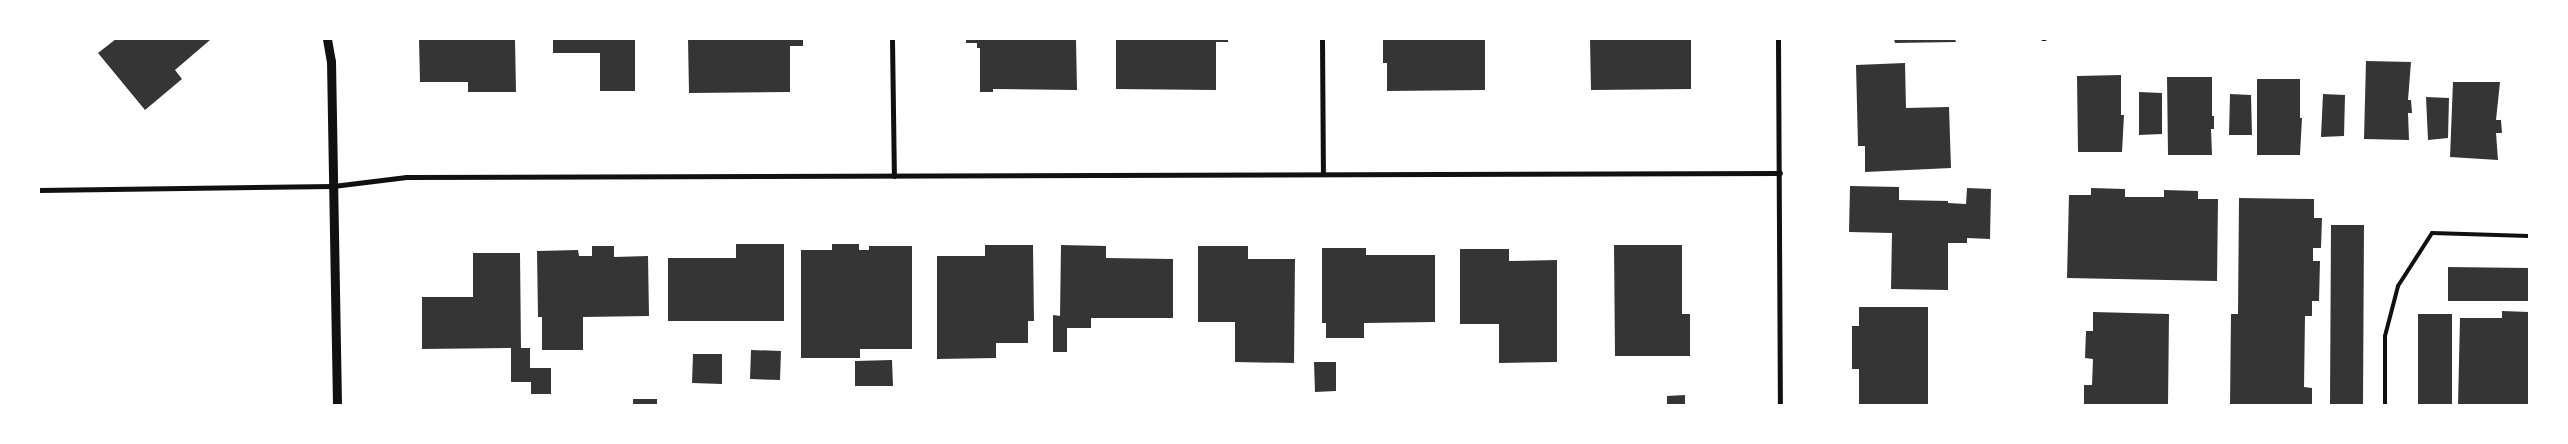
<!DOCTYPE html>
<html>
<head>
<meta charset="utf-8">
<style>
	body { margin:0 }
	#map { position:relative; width:2568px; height:444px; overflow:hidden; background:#fff; font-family:"Fira Sans",sans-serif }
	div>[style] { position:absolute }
	.building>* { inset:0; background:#353535 }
	.service>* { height:4px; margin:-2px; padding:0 2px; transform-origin:2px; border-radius:2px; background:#111 }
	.minor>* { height:5px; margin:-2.5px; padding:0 2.5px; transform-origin:2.5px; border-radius:2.5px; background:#111 }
	.tertiary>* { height:9px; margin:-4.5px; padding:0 4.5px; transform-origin:4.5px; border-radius:4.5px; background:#111 }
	span { translate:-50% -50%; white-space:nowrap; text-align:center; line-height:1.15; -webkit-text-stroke:5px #fff; paint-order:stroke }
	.frame { position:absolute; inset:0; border:40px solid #fff; pointer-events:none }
</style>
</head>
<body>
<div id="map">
	<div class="building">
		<div style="clip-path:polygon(116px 39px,209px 39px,210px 40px,175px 70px,182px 79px,145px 110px,98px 53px)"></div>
		<div style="clip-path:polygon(419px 39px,515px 39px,516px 92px,468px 92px,468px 82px,420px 82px)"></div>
		<div style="clip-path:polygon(553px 39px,635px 39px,635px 91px,600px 91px,600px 53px,553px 53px)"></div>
		<div style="clip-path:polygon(688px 39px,803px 39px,803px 46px,790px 46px,790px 92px,689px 93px)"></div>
		<div style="clip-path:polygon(966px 39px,1076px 39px,1077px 90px,993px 89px,993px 92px,980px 92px,980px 48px,977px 48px,977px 43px,966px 43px)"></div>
		<div style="clip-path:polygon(1116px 39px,1228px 39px,1228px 42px,1216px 42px,1216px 90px,1116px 89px)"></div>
		<div style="clip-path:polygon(1383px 39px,1485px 39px,1485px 90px,1387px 91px,1387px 63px,1383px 63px)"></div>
		<div style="clip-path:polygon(1590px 39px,1691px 39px,1691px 89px,1591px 90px)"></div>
		<div style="clip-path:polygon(1894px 39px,1955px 39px,1956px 42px,1895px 43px)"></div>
		<div style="clip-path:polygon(2366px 61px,2411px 62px,2408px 100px,2411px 100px,2412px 113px,2408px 113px,2409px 140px,2364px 139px)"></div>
		<div style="clip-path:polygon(1905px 63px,1906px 108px,1949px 107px,1951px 168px,1865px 172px,1865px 146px,1858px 146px,1856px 65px)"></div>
		<div style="clip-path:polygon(2121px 75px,2121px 115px,2124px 115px,2122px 152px,2078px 152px,2077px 76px)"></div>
		<div style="clip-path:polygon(2167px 77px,2212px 77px,2212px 116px,2214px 116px,2214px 129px,2211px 129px,2212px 155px,2168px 155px)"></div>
		<div style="clip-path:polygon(2257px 79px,2300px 79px,2300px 118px,2302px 118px,2300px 155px,2257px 155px)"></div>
		<div style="clip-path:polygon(2453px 82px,2500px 82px,2496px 120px,2501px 120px,2502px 133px,2496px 133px,2498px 160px,2450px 157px)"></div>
		<div style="clip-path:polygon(2139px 92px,2162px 93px,2162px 134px,2139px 135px)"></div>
		<div style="clip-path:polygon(2230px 94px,2251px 95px,2252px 135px,2229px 135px)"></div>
		<div style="clip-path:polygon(2323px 94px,2345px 95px,2344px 136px,2321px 137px)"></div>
		<div style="clip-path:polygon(2426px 97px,2449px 98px,2448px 138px,2428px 140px)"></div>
		<div style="clip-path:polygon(1850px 186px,1899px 187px,1899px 200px,1948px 201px,1948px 203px,1966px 204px,1967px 188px,1991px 189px,1990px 239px,1967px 238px,1967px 243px,1948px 243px,1948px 290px,1891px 289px,1892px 233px,1849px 232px)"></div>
		<div style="clip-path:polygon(2091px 188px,2125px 189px,2125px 197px,2164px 197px,2164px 190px,2198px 191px,2198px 199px,2218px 199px,2217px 281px,2067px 278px,2069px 195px,2091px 195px)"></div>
		<div style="clip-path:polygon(2239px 198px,2314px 199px,2314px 218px,2322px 218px,2321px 248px,2313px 248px,2313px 261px,2320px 261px,2319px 301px,2312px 301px,2312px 316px,2305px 316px,2304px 387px,2312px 388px,2312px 405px,2230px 405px,2231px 314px,2238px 314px)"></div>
		<div style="clip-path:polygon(2331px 225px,2364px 225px,2363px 405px,2330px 405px)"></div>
		<div style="clip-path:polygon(736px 244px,784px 244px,784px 321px,668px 321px,668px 258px,736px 258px)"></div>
		<div style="clip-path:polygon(832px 244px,859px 244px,859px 250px,869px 250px,869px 246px,912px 246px,912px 349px,860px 349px,860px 358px,801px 358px,801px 250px,832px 250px)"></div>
		<div style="clip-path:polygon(985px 245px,1033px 245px,1034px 321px,1028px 321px,1028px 343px,996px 343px,996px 358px,937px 359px,937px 256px,985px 256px)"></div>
		<div style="clip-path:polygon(1061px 245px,1106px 246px,1106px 258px,1173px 259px,1173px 318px,1091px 318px,1091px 328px,1067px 328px,1067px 352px,1053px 352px,1053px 315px,1060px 316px)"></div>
		<div style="clip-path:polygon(1614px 245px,1682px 245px,1682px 314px,1690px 314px,1690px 356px,1615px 356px)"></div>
		<div style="clip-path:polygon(592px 246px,614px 246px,614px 257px,648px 256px,649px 316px,583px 317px,583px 350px,542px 350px,542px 317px,538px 317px,537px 251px,578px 250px,579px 256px,592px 256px)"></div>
		<div style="clip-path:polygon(1198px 246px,1248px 246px,1248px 259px,1295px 259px,1294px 363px,1235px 362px,1235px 322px,1198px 322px)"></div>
		<div style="clip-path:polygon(1322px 248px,1366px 248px,1366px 255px,1435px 255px,1435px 322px,1364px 323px,1364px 338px,1326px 338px,1326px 323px,1322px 323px)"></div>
		<div style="clip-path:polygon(1460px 249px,1509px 249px,1509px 261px,1557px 260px,1557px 362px,1499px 363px,1499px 324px,1460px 324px)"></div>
		<div style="clip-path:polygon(473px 253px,520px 253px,521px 348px,530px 348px,530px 368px,551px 368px,551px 394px,531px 394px,531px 382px,511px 382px,511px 348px,422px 349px,422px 297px,473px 297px)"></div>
		<div style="clip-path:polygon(2448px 267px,2529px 268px,2529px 301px,2448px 301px)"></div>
		<div style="clip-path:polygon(1859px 307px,1928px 307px,1928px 405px,1859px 405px,1859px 369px,1852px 369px,1852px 326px,1859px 326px)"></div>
		<div style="clip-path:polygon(2502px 311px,2529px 312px,2529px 405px,2458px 405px,2460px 318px,2502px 318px)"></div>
		<div style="clip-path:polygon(2093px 312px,2169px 314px,2168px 405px,2084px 405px,2084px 385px,2092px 385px,2093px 359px,2085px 358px,2086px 331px,2093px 331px)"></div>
		<div style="clip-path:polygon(2418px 314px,2452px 314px,2452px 405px,2418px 405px)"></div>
		<div style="clip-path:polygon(751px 350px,781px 351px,780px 380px,750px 379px)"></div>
		<div style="clip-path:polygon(693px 354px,722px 354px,722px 384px,692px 383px)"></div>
		<div style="clip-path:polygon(892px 360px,893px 386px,855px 386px,855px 361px)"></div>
		<div style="clip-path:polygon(1314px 362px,1336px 362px,1336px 391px,1315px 392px)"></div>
		<div style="clip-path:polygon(1685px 395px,1685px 405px,1667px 405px,1667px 396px)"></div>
		<div style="clip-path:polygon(633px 399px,657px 399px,657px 405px,633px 405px)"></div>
	</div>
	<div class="service">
		<div style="left:2043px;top:39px;width:2px"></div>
		<div style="left:2385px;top:405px;width:69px;rotate:-90deg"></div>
		<div style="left:2385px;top:336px;width:52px;rotate:-75.4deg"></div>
		<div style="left:2398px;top:286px;width:63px;rotate:-57.3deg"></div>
		<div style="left:2432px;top:233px;width:97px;rotate:1.8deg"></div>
	</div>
	<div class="minor">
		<div style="left:892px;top:39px;width:137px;rotate:89.2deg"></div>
		<div style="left:1322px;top:39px;width:135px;rotate:89.6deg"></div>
		<div style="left:1778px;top:39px;width:366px;rotate:89.7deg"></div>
		<div style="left:39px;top:190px;width:294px;rotate:-0.8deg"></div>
		<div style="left:333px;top:186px;width:74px;rotate:-7deg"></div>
		<div style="left:406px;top:177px;width:1374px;rotate:-0.17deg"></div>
	</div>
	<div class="tertiary">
		<div style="left:327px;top:39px;width:22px;rotate:80deg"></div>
		<div style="left:331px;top:61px;width:344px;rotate:89deg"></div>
	</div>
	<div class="frame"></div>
</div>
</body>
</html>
